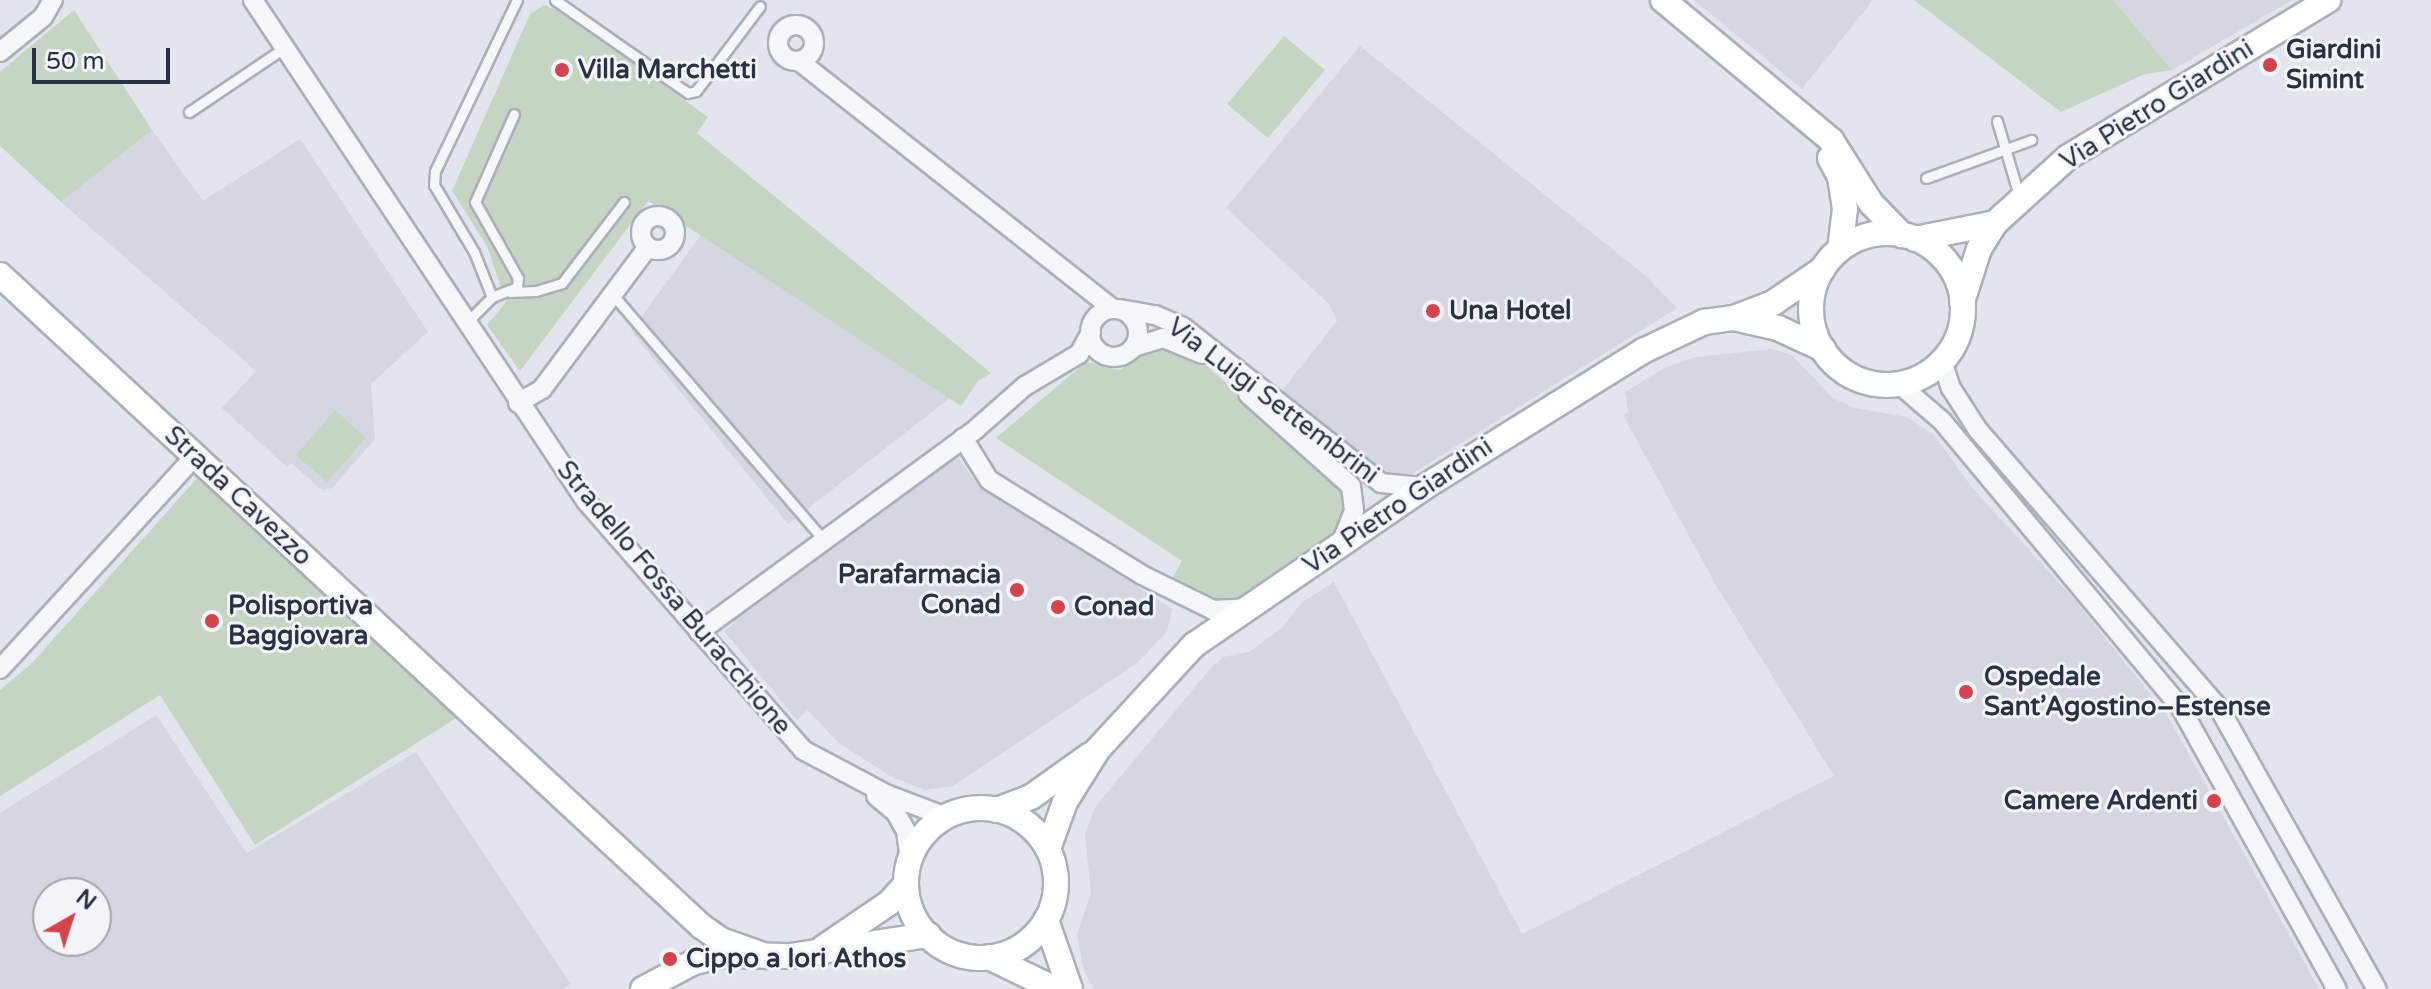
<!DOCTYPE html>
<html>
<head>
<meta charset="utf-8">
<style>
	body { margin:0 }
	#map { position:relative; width:2431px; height:989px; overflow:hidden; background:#e2e5eb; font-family:"Varela Round",sans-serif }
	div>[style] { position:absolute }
	.built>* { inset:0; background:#d4d7e0 }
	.green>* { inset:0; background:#c6d5c3 }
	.roads { filter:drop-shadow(2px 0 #aaafb9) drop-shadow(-2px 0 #aaafb9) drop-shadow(0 2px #aaafb9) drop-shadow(0 -2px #aaafb9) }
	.lane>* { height:9px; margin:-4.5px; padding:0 4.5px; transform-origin:4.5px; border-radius:4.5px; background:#f5f6f9 }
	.street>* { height:18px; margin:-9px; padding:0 9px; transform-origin:9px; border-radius:9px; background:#f5f6f9 }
	.street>.ring { margin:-9px; padding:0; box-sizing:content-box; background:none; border:18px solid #f5f6f9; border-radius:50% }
	.secondary>* { height:24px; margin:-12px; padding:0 12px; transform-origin:12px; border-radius:12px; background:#fff }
	.secondary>.ring { margin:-12px; padding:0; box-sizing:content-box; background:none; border:24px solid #fff; border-radius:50% }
	.dots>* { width:22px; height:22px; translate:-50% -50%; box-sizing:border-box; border:4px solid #f2f4f8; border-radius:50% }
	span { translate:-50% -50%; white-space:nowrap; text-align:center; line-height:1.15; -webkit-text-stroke:6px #f2f4f8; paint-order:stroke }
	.poi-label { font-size:26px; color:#293144; font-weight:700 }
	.left { translate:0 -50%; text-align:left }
	.right { translate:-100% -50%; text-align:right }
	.street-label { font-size:26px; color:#293144 }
	.north { position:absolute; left:32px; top:877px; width:80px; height:80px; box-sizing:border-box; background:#f2f4f8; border:2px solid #a2a6b0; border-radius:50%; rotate:39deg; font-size:22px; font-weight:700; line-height:32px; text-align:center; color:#293144 }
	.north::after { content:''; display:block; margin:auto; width:28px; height:36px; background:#d4434e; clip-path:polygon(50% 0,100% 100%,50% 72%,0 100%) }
	.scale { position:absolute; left:32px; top:48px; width:138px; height:36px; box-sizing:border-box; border:4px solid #293144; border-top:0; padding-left:10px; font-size:24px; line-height:28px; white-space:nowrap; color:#293144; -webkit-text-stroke:6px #f2f4f8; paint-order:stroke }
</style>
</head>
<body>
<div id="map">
	<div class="built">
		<div style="clip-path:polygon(1694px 0,1873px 0,1802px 89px)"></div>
		<div style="clip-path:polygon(2113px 0,2292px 0,2172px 70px)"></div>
		<div style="clip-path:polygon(1360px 46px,1647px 277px,1677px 308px,1404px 479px,1382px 476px,1280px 393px,1337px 321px,1330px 305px,1226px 208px)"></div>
		<div style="clip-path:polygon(152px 130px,203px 201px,300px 139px,428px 332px,371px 384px,375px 439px,332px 488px,322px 490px,291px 463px,287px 467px,222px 408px,256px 371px,61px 202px)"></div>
		<div style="clip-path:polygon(701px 235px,950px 398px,788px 524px,631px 331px)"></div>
		<div style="clip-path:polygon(1771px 349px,1791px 355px,1833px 398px,1854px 408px,1907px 417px,1934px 435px,1973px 489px,2076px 601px,2168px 717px,2319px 989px,1094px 989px,1084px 971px,1077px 934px,1091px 894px,1085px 833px,1096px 806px,1211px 668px,1223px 657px,1249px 652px,1283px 627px,1301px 603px,1334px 582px,1522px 934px,1834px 776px,1714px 582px,1623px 415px,1628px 411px,1625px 392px,1666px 367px,1696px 357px)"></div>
		<div style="clip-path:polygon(958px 457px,975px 481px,1172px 609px,1167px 632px,1138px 662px,953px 786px,925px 790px,890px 776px,838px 742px,807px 710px,797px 720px,724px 631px,735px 622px,732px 618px)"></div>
		<div style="clip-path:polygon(evenodd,156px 715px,247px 853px,416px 752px,571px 984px,563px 989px,0 989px,0 813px,156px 715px,48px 893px,96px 893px,96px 941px,48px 941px,48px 893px)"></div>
	</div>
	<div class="green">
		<div style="clip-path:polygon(1914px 0,2113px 0,2172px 70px,2145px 74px,2061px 112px)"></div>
		<div style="clip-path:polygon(544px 5px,563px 13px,708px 117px,697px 133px,991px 373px,978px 381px,961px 406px,648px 201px,520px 371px,487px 325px,506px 302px,487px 246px,452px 191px,530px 14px)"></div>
		<div style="clip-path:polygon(74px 10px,152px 130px,61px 202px,0 146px,0 72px)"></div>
		<div style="clip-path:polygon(1284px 36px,1325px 70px,1268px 138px,1227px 104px)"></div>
		<div style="clip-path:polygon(1161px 345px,1196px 356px,1346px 491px,1339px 528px,1328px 540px,1235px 600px,1205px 598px,1180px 583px,1173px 577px,1182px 561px,996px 438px,1086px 362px,1119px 370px)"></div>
		<div style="clip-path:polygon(335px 410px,366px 438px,327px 482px,296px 455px)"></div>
		<div style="clip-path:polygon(199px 476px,458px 717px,255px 845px,160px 695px,0 796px,0 690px,33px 662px)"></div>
	</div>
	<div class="roads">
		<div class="lane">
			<div style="left:555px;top:0;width:162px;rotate:35deg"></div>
			<div style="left:688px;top:93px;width:8px;rotate:-14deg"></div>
			<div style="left:696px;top:91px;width:106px;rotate:-53deg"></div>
			<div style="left:189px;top:112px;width:115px;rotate:-34deg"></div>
			<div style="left:1997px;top:121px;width:81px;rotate:73.6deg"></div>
			<div style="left:1926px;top:178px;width:112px;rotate:-19.9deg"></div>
			<div style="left:510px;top:292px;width:26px;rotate:-2deg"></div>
			<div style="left:536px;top:291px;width:27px;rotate:-17deg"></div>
			<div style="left:562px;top:283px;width:102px;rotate:-52.6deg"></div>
			<div style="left:613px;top:295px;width:323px;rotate:49.3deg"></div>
			<div style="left:492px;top:297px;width:27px;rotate:-22deg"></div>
			<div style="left:517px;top:287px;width:9px;rotate:-84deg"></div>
			<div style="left:518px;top:278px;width:87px;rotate:-119.5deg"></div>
			<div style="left:475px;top:202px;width:96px;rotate:-66.1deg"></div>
			<div style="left:467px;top:322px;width:35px;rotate:-45deg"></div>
			<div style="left:492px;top:297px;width:48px;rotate:-111.8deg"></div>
			<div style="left:474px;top:252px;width:78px;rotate:-120.8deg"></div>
			<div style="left:434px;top:185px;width:14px;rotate:-86deg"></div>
			<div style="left:435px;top:171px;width:190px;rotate:-64.4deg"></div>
		</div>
		<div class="street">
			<div style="left:253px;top:0;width:602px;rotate:56.39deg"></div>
			<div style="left:586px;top:501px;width:330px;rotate:48.9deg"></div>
			<div style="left:803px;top:750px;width:96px;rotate:27.9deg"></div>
			<div style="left:888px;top:795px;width:62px;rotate:20.8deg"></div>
			<div class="ring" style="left:778px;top:25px;width:18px;height:18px"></div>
			<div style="left:0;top:52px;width:55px;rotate:-39.1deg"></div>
			<div style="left:43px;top:17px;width:20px;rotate:-60deg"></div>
			<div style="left:799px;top:61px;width:400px;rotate:38.3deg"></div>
			<div class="ring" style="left:641px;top:216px;width:16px;height:16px"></div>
			<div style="left:1120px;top:309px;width:36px;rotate:10deg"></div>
			<div style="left:1155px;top:315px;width:30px;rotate:23deg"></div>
			<div style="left:1183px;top:327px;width:252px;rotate:38.2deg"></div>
			<div style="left:1381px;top:483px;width:42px;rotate:5.4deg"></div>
			<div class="ring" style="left:1090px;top:309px;width:30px;height:30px"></div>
			<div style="left:1134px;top:347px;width:30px;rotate:-17deg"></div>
			<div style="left:1163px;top:338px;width:42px;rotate:22.3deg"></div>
			<div style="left:1942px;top:361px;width:28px;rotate:72deg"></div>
			<div style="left:1951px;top:388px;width:50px;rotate:57.3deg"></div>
			<div style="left:1978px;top:430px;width:368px;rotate:49.1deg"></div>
			<div style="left:2219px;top:708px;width:322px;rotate:60.7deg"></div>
			<div style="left:1899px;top:384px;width:57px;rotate:40.7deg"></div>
			<div style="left:1942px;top:421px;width:373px;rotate:50.2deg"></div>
			<div style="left:2181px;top:708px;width:321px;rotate:61deg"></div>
			<div style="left:1248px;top:394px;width:138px;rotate:41.8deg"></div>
			<div style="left:1351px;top:486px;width:25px;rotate:83deg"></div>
			<div style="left:1354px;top:511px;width:37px;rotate:112deg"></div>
			<div style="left:518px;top:403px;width:28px;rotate:-30deg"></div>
			<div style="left:542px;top:389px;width:177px;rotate:-53.3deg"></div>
			<div style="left:963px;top:438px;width:49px;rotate:58.2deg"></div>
			<div style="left:989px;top:480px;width:180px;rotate:31.8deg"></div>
			<div style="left:1142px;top:575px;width:79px;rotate:26.2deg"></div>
			<div style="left:1213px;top:610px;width:33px;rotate:-3deg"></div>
			<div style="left:699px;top:632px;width:343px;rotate:-36.2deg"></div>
			<div style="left:976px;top:429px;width:65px;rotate:-41.3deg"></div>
			<div style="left:1025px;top:386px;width:63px;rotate:-30.7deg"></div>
			<div style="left:1079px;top:354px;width:25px;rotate:-61deg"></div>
			<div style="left:0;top:669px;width:289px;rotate:-47.5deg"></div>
			<div style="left:876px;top:796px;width:26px;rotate:40deg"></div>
			<div style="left:896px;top:813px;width:21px;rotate:61deg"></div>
			<div style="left:906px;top:831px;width:27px;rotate:82deg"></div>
		</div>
		<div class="secondary">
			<div style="left:1663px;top:0;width:219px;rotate:39.8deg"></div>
			<div style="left:1831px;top:140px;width:75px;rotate:57.6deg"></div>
			<div style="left:1871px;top:203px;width:45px;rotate:45.9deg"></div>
			<div style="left:1830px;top:158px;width:21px;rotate:62deg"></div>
			<div style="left:1840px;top:177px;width:32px;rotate:81deg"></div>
			<div style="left:1845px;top:209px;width:40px;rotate:97.1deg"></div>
			<div class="ring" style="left:1811px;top:233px;width:128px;height:128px"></div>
			<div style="left:1915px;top:239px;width:82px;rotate:-11.3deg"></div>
			<div style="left:0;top:275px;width:957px;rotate:42.88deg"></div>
			<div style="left:701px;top:926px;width:24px;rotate:35deg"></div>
			<div style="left:721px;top:940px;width:48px;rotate:19.6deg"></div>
			<div style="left:1962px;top:302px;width:56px;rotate:-72.2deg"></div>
			<div style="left:1979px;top:249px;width:31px;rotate:-58deg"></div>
			<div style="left:1995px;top:223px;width:98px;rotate:-42.1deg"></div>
			<div style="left:2068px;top:157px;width:304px;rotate:-31.1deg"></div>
			<div style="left:1734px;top:318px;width:45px;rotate:12.8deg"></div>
			<div style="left:1778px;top:328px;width:50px;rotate:25deg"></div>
			<div class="ring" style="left:906px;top:808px;width:126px;height:126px"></div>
			<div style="left:997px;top:810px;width:36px;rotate:-21deg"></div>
			<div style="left:1031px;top:797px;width:72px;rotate:-35.4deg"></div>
			<div style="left:1048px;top:849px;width:50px;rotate:-70.1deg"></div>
			<div style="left:1065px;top:802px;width:62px;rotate:-58.1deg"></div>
			<div style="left:1098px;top:749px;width:142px;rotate:-47.3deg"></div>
			<div style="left:1194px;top:645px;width:281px;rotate:-34.4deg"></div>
			<div style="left:1426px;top:486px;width:256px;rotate:-31.9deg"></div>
			<div style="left:1643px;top:351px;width:68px;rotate:-25.4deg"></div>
			<div style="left:1704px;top:322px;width:30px;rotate:-8deg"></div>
			<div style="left:1734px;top:318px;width:42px;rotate:-21deg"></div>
			<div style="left:1773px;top:303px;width:60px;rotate:-34.2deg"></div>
			<div style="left:1046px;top:920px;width:73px;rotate:70.8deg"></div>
			<div style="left:823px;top:948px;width:80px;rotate:-34.3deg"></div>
			<div style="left:889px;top:903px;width:25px;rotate:-48deg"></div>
			<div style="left:989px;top:957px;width:73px;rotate:25.9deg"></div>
			<div style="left:643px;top:989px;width:58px;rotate:-27.9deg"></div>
			<div style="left:694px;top:962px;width:31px;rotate:-13deg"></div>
			<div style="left:724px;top:955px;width:66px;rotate:0.9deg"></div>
			<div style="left:790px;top:956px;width:140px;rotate:-8.7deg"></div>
		</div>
	</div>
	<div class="dots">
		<div style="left:2270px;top:65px;background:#d4434e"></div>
		<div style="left:562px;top:70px;background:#d4434e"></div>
		<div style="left:1433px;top:311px;background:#d4434e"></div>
		<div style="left:1017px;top:590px;background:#d4434e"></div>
		<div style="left:1058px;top:607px;background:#d4434e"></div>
		<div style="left:212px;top:621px;background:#d4434e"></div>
		<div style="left:1966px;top:692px;background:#d4434e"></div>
		<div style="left:2214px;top:801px;background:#d4434e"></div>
		<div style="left:670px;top:959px;background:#d4434e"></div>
	</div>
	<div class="poi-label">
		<span class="left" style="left:2286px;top:65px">Giardini<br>Simint</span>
		<span class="left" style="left:578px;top:70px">Villa Marchetti</span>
		<span class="left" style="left:1449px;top:311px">Una Hotel</span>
		<span class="right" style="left:1001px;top:590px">Parafarmacia<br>Conad</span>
		<span class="left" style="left:228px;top:621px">Polisportiva<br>Baggiovara</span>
		<span class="left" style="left:1074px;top:607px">Conad</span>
		<span class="left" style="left:1984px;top:692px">Ospedale<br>Sant’Agostino–Estense</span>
		<span class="right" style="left:2198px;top:801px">Camere Ardenti</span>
		<span class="left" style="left:686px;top:959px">Cippo a Iori Athos</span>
	</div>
	<div class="street-label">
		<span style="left:2157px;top:105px;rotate:-32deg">Via Pietro Giardini</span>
		<span style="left:1273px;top:401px;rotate:37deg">Via Luigi Settembrini</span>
		<span style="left:238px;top:496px;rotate:43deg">Strada Cavezzo</span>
		<span style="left:1398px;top:506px;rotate:-34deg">Via Pietro Giardini</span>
		<span style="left:674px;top:598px;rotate:50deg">Stradello Fossa Buracchione</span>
	</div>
	<div class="north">N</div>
	<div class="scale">50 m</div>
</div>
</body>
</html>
